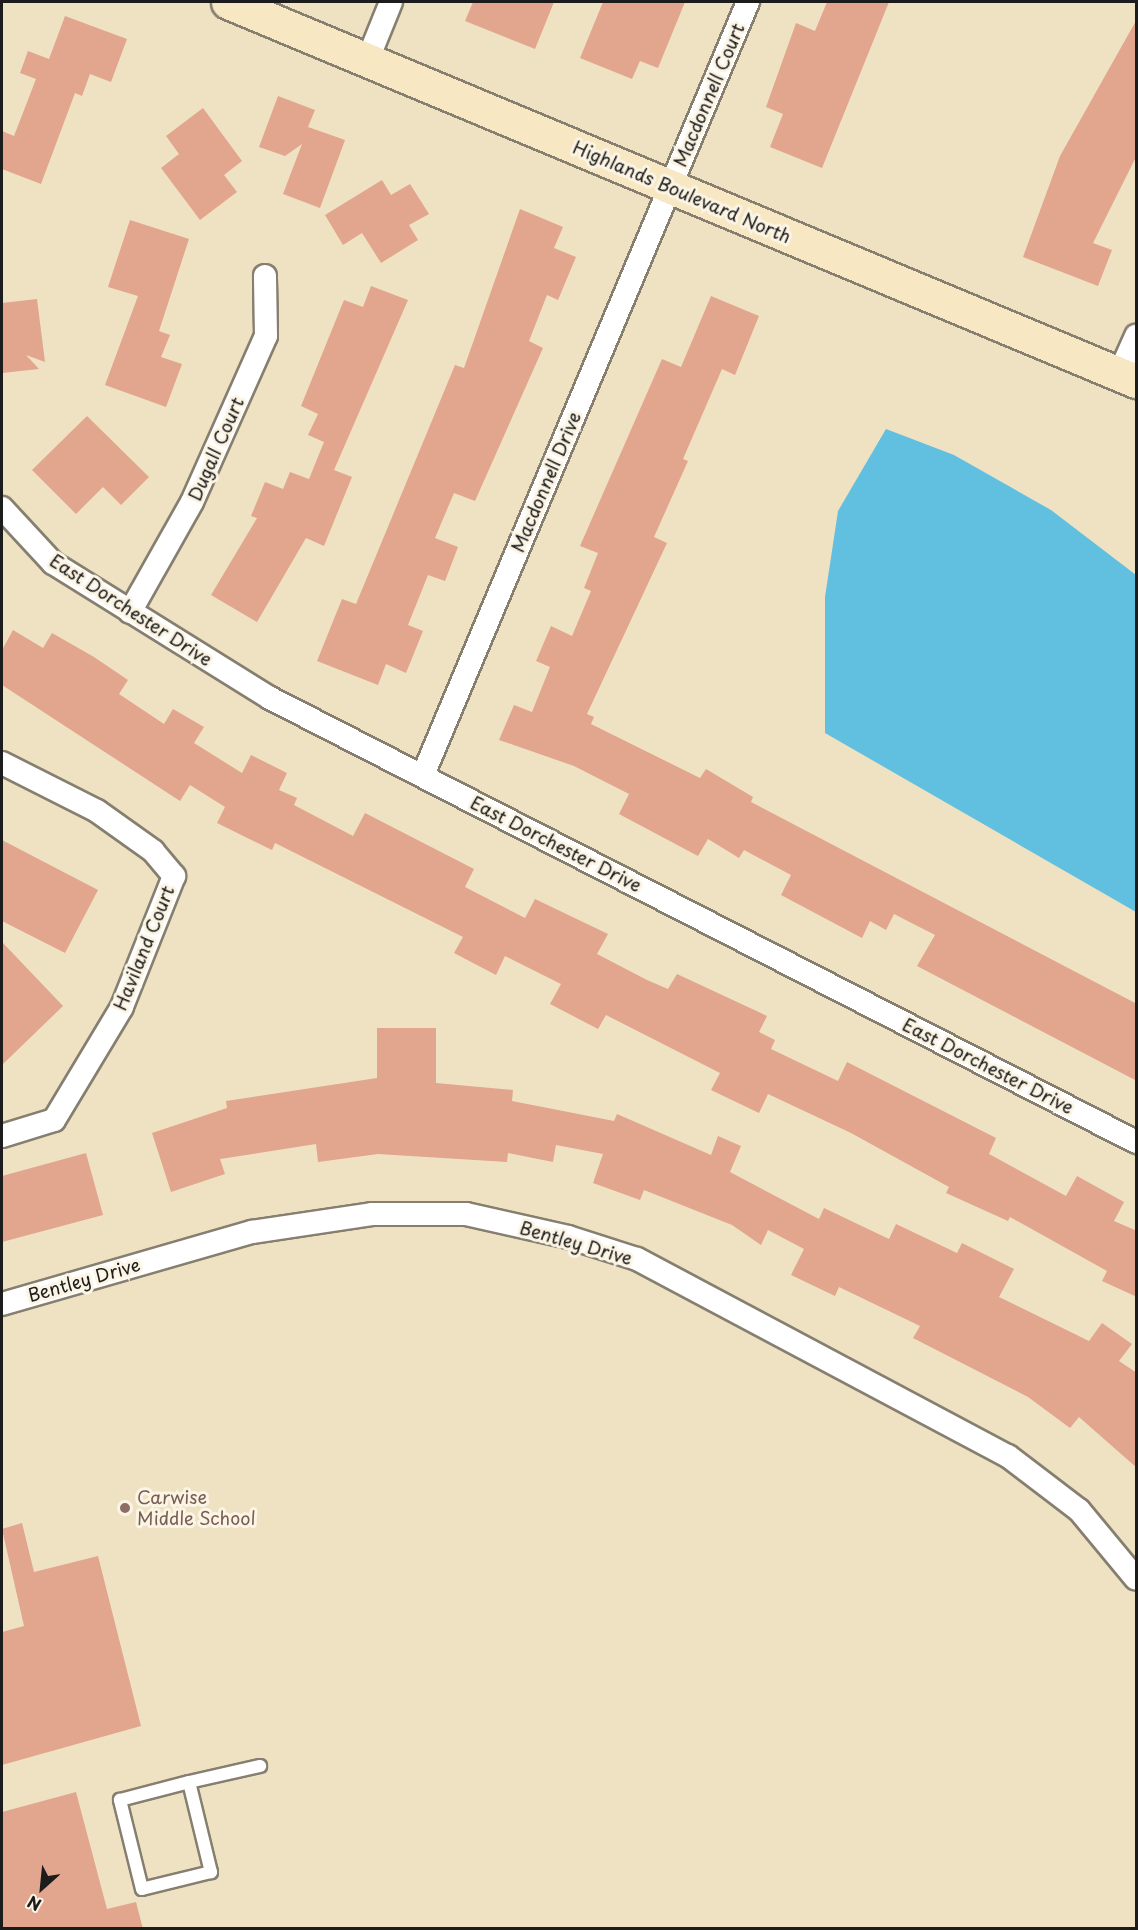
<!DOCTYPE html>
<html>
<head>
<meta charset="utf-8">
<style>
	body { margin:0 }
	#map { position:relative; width:1138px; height:1930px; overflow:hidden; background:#efe2c3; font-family:"Playpen Sans",sans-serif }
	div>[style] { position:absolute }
	.water>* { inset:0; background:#61c0df }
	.building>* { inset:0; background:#e2a58e }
	.roads { filter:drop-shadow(2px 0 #867f70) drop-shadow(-2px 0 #867f70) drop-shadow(0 2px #867f70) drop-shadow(0 -2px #867f70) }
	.lane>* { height:12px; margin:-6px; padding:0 6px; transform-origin:6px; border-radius:6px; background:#fff }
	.street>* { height:22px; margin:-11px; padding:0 11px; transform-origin:11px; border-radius:11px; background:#fff }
	.secondary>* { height:33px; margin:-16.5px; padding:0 16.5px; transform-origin:16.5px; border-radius:16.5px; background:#f7e8c3 }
	.dots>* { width:16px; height:16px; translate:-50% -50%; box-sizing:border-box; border:3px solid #fcf5e5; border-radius:50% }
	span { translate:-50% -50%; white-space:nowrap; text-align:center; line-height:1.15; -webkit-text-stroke:6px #fcf5e5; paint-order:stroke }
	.street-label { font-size:18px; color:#1c1c1c }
	.education-label { font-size:18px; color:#785e54 }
	.left { translate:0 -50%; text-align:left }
	.frame { position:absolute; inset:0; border:3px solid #1c1c1c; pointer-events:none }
	.north { position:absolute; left:12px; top:1858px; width:60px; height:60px; -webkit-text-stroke:4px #fcf5e5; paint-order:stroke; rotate:207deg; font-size:16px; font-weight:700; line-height:24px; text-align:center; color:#1c1c1c }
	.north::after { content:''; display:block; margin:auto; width:21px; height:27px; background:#1c1c1c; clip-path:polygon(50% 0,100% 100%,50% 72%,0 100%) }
</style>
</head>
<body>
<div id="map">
	<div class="water">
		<div style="clip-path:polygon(886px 429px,954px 455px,1051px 510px,1136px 575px,1136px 912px,825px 733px,825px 597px,838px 511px)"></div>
	</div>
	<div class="building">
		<div style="clip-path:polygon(473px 2px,554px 2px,535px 49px,465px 21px)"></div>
		<div style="clip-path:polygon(603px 2px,685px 2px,658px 68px,640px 61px,632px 79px,580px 58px)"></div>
		<div style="clip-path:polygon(827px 2px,889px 2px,822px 168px,770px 147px,783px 114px,766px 107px,796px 23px,815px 31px)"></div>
		<div style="clip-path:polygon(65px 16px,127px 39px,111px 82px,90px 74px,82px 96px,75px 93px,41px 184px,2px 169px,2px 131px,14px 136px,36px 79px,20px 73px,28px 51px,49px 59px)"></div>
		<div style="clip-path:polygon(1137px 19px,1137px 155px,1093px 243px,1112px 250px,1098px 286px,1023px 257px,1060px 156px)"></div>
		<div style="clip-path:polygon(278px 96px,315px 110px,308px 127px,345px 140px,320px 208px,283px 194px,302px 144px,285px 156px,259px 147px)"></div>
		<div style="clip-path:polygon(203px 108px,242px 161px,224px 175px,237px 192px,200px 220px,161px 168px,179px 154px,166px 136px)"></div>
		<div style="clip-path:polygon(382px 180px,391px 195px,410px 184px,429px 214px,409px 225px,418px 240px,381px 263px,362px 233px,343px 245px,325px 215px)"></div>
		<div style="clip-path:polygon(520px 209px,563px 227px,554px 248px,576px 257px,558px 300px,547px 295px,529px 341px,543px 348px,475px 501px,454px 493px,435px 538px,458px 547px,445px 581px,428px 575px,408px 625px,423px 631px,406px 673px,386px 664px,378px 685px,317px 661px,342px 599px,356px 604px,455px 365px,464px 368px)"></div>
		<div style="clip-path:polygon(130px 220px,189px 239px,159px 331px,170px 335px,161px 357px,182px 364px,166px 407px,105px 385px,138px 296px,108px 287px)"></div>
		<div style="clip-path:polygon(371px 286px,408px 300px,334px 470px,352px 477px,324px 546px,306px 538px,257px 622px,211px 595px,257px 518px,251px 516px,265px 482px,283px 489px,290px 472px,309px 479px,324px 442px,308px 435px,318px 414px,301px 406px,344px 300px,363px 307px)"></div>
		<div style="clip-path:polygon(711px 296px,759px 316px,735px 375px,722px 369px,683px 459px,688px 461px,654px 537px,667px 543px,587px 714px,594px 717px,591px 724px,700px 778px,706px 769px,753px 797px,751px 802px,1137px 1004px,1137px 1081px,917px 966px,935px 935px,894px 914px,886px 930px,870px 921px,862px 938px,781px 895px,791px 875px,744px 850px,739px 858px,708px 839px,698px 856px,619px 814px,629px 794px,574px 766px,499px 740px,514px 705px,532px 712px,550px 667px,536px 661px,551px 626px,572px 636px,591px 591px,584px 588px,598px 553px,580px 546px,662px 359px,681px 367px)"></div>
		<div style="clip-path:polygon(37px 299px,45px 362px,26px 355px,39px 369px,2px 373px,2px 303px)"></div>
		<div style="clip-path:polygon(87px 416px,149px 477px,121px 505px,103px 487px,76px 514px,32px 470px)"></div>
		<div style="clip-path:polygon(13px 630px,43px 648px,52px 633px,94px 657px,128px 680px,119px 694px,164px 724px,173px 709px,204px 727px,194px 743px,242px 773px,251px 755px,287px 773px,279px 790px,297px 798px,294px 805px,353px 836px,365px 813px,474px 869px,465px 887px,525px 918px,535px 899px,608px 934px,597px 954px,647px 980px,668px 989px,677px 974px,767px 1016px,759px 1032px,775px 1040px,771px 1049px,838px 1081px,847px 1062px,996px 1138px,989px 1154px,1066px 1196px,1077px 1176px,1124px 1202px,1114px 1221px,1137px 1231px,1137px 1297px,1102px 1281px,1107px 1271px,1010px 1217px,1008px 1221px,946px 1193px,949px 1187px,851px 1133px,768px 1094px,759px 1113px,711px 1090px,720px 1073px,606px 1015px,598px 1029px,550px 1004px,561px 984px,505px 956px,496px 975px,454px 953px,463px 937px,275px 843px,272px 850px,217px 823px,225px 807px,190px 785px,180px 801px,2px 685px,2px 650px)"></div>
		<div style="clip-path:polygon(2px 840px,98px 890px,65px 953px,2px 921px)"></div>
		<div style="clip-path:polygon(2px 942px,63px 1006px,2px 1065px)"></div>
		<div style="clip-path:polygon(377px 1028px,436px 1028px,436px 1083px,513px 1090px,512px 1101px,614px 1121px,617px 1114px,711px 1155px,718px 1136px,741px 1146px,730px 1172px,819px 1219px,824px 1208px,889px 1239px,896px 1224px,957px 1253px,962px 1243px,1014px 1269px,999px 1297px,1089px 1341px,1102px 1323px,1132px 1344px,1119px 1361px,1137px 1373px,1137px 1468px,1079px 1417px,1070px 1428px,1028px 1397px,913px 1338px,920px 1326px,839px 1287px,835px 1296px,791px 1275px,804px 1249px,768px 1230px,761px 1245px,732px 1225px,644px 1190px,640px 1200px,593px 1183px,603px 1154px,556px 1145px,553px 1162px,508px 1153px,507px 1162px,378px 1154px,318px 1162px,316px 1144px,220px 1159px,225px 1174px,171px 1192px,152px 1133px,227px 1108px,226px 1101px,377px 1078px)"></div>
		<div style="clip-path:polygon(86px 1153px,103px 1215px,2px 1242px,2px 1176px)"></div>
		<div style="clip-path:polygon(22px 1523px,34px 1572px,98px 1556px,141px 1726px,2px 1765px,2px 1632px,24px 1626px,2px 1529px)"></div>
		<div style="clip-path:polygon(76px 1792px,107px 1909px,136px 1902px,143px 1929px,2px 1929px,2px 1812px)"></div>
	</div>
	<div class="roads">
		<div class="lane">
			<div style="left:189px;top:1782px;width:93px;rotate:76.3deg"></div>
			<div style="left:211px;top:1872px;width:71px;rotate:166.2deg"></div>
			<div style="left:142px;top:1889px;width:92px;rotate:-103.9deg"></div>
			<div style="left:120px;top:1800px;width:71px;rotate:-14.6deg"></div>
			<div style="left:189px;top:1782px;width:73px;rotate:-12.7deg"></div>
		</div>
		<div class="street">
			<div style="left:368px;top:59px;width:61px;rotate:-68deg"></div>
			<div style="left:1119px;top:374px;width:42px;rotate:-65.9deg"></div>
			<div style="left:2px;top:508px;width:75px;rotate:47.2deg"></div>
			<div style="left:53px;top:563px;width:256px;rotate:31.9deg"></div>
			<div style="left:270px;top:698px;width:973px;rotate:27.14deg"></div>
			<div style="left:130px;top:612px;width:126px;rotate:-60.6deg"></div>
			<div style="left:192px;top:502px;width:182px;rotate:-66deg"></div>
			<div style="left:266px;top:336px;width:60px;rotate:-91deg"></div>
			<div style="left:2px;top:763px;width:106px;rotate:26.8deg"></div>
			<div style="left:97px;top:811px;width:69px;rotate:35.5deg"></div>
			<div style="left:153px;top:851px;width:33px;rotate:50deg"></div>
			<div style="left:174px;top:876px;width:141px;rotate:111.7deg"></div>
			<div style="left:122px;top:1007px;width:132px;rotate:121deg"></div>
			<div style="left:54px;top:1120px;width:54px;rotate:162.9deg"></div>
			<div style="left:423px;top:775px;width:839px;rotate:-67.2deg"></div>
			<div style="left:2px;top:1304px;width:260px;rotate:-16.1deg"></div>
			<div style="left:252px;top:1232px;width:121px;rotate:-8.5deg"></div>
			<div style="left:372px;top:1214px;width:94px"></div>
			<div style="left:466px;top:1214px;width:105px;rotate:12.7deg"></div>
			<div style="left:568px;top:1237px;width:72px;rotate:17.7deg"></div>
			<div style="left:637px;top:1259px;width:420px;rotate:28deg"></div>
			<div style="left:1008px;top:1456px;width:89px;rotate:37.3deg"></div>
			<div style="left:1079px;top:1510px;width:89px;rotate:50.4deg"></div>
		</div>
		<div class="secondary">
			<div style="left:228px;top:2px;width:984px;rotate:22.66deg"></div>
		</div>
	</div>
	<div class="dots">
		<div style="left:125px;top:1508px;background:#8d6e63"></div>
	</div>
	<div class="street-label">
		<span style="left:709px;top:95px;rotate:-67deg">Macdonnell Court</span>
		<span style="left:682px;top:192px;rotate:23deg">Highlands Boulevard North</span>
		<span style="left:216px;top:449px;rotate:-66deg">Dugall Court</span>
		<span style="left:546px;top:482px;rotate:-67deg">Macdonnell Drive</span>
		<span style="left:131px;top:610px;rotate:33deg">East Dorchester Drive</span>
		<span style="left:556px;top:844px;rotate:27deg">East Dorchester Drive</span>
		<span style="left:144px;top:948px;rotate:-68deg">Haviland Court</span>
		<span style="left:988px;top:1066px;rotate:27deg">East Dorchester Drive</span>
		<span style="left:576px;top:1243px;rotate:16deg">Bentley Drive</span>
		<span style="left:84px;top:1280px;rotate:-16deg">Bentley Drive</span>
	</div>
	<div class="education-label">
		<span class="left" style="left:137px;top:1508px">Carwise<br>Middle School</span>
	</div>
	<div class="frame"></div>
	<div class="north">N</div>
</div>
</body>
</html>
